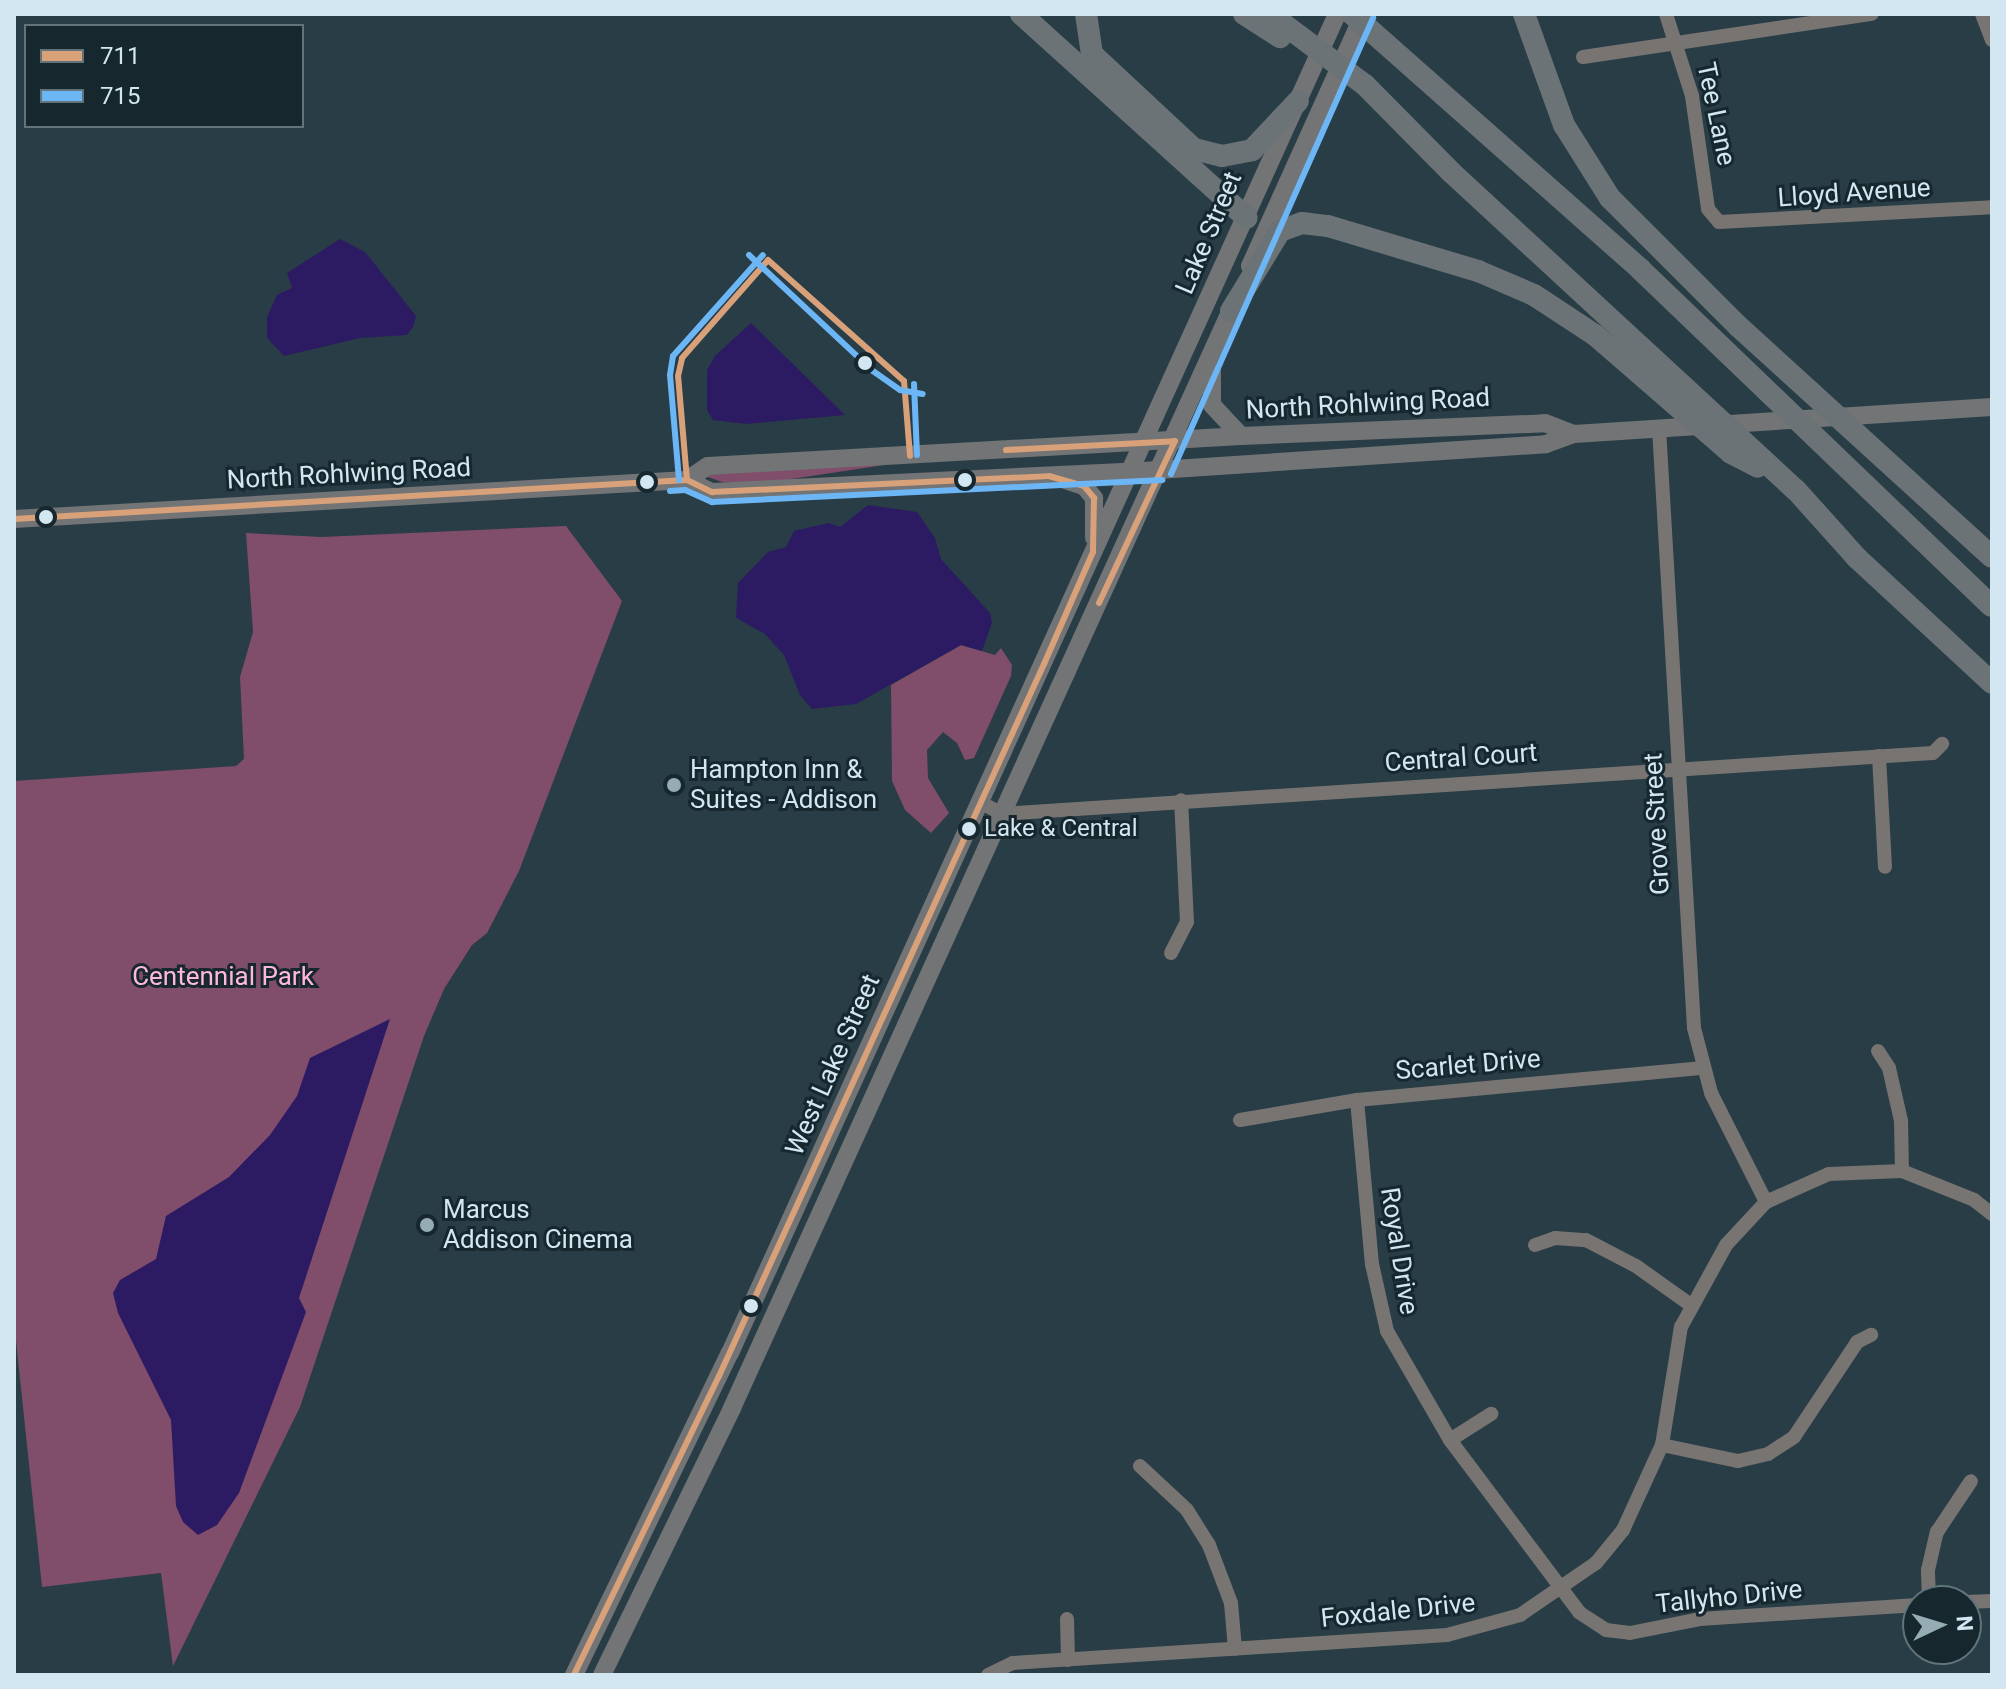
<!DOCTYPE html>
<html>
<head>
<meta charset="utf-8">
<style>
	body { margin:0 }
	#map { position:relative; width:2006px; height:1689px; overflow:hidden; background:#283d46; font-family:Roboto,sans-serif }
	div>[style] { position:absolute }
	.green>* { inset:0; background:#804d6b }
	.water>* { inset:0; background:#2c1b62 }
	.minor>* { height:14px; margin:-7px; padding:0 7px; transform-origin:7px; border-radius:7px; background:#787471 }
	.major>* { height:18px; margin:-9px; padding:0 9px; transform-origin:9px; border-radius:9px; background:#727476 }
	.highway>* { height:22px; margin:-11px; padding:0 11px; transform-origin:11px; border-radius:11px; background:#6b7376 }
	.bus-1>* { height:6px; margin:-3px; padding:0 3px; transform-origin:3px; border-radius:3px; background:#d9a179 }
	.bus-2>* { height:6px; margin:-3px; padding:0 3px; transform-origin:3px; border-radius:3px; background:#6db6f5 }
	.dots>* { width:22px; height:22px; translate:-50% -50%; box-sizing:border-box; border:4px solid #16272e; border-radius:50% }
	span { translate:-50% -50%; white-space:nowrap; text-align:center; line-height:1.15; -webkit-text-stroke:6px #16272e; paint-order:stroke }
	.bus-label { font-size:24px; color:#d2e7f1 }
	.left { translate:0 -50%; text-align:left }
	.street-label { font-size:26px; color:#d2e7f1 }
	.poi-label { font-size:26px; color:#d2e7f1 }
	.park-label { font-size:26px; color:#ffb7dc }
	.frame { position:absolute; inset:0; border:16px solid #d2e7f1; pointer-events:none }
	.legend { position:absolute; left:24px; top:24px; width:280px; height:104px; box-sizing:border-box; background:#16272e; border:2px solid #61747c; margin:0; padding:10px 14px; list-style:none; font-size:24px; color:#d2e7f1 }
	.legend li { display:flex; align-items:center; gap:16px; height:40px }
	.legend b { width:40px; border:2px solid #61747c }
	.north { position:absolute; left:1902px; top:1585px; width:80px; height:80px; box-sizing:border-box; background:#16272e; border:2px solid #61747c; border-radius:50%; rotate:86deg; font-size:22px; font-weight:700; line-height:32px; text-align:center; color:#d2e7f1 }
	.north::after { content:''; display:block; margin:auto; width:28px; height:36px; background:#96acb5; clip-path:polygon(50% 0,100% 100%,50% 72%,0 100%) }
</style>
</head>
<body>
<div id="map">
	<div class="green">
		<div style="clip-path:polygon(917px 460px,758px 484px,722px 482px,702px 475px)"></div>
		<div style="clip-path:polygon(566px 526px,622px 601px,519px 871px,487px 933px,472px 945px,444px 989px,424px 1036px,300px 1407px,173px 1666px,161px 1573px,42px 1587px,14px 1322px,14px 781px,236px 766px,244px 759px,240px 677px,253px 632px,246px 533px,322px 537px)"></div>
		<div style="clip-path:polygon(961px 645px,995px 655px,1001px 648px,1012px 665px,1011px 676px,974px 758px,965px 760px,957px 743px,943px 732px,927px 750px,928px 778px,949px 813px,931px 833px,905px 810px,892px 781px,891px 685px)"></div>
	</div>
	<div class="water">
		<div style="clip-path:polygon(340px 239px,365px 252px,416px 316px,413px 327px,407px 335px,360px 338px,284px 356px,267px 338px,267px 317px,277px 295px,292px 288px,287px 273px)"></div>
		<div style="clip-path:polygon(751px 323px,845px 415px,746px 424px,713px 420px,707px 410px,707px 370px,715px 356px)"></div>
		<div style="clip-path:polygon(868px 505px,917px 512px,935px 538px,941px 559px,990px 613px,992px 623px,982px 651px,961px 645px,856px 704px,812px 709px,800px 695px,784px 655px,765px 634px,736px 618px,738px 583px,768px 552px,786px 547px,794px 531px,829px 523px,840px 527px)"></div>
		<div style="clip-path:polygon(390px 1019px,299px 1298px,306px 1312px,239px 1493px,217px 1525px,198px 1535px,183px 1522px,176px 1506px,171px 1420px,118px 1313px,113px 1293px,120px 1280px,156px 1259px,166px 1216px,229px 1177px,270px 1135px,297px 1096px,310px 1058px)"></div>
	</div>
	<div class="minor">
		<div style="left:1666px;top:14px;width:86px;rotate:72.4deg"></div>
		<div style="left:1692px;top:96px;width:114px;rotate:81.9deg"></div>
		<div style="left:1708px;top:209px;width:17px;rotate:50deg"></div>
		<div style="left:1719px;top:222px;width:273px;rotate:-3.1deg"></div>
		<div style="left:1982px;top:14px;width:28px;rotate:69deg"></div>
		<div style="left:1583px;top:57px;width:292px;rotate:-8.5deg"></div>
		<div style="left:1659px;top:428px;width:601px;rotate:86.66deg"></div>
		<div style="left:1694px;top:1028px;width:67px;rotate:75.3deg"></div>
		<div style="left:1711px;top:1093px;width:122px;rotate:63.2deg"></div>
		<div style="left:1879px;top:756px;width:111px;rotate:86.9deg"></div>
		<div style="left:982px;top:803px;width:23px;rotate:29deg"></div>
		<div style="left:1002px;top:814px;width:933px;rotate:-3.75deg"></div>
		<div style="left:1933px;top:753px;width:13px;rotate:-45deg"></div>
		<div style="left:1171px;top:953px;width:35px;rotate:-63deg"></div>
		<div style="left:1187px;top:922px;width:122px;rotate:-92.8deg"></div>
		<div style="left:1878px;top:1051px;width:20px;rotate:57deg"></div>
		<div style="left:1889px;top:1068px;width:54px;rotate:77.2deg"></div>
		<div style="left:1901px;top:1121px;width:50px;rotate:88.9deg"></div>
		<div style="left:1357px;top:1100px;width:165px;rotate:84.8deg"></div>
		<div style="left:1372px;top:1264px;width:69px;rotate:77.4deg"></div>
		<div style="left:1387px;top:1331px;width:126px;rotate:60deg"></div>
		<div style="left:1450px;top:1440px;width:216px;rotate:53.1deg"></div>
		<div style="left:1580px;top:1613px;width:31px;rotate:33deg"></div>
		<div style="left:1606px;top:1630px;width:24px;rotate:7deg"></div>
		<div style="left:1630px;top:1633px;width:71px;rotate:-11.3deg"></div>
		<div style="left:1700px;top:1619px;width:218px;rotate:-3.7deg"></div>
		<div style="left:1240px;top:1120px;width:119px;rotate:-9.7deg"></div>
		<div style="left:1357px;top:1100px;width:345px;rotate:-5.3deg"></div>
		<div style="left:1535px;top:1245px;width:21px;rotate:-19deg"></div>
		<div style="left:1555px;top:1238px;width:31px;rotate:4deg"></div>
		<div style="left:1586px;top:1240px;width:56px;rotate:27.5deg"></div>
		<div style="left:1636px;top:1266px;width:69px;rotate:35.5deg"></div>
		<div style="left:1450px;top:1440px;width:49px;rotate:-32.4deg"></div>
		<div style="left:1662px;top:1445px;width:78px;rotate:11.9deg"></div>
		<div style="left:1738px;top:1461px;width:31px;rotate:-13deg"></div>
		<div style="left:1768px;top:1454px;width:31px;rotate:-33deg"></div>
		<div style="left:1794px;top:1437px;width:114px;rotate:-56.4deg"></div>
		<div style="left:1857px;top:1342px;width:16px;rotate:-27deg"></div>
		<div style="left:1140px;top:1466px;width:64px;rotate:43.1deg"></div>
		<div style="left:1187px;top:1510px;width:41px;rotate:57.8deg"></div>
		<div style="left:1209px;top:1545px;width:62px;rotate:69.2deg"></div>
		<div style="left:1231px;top:1603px;width:46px;rotate:85deg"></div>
		<div style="left:1929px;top:1601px;width:31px;rotate:-92deg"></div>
		<div style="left:1928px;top:1570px;width:39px;rotate:-77deg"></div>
		<div style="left:1937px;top:1532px;width:61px;rotate:-56.3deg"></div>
		<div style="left:1966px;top:1602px;width:26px;rotate:-2deg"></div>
		<div style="left:1067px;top:1619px;width:41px;rotate:88.6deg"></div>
		<div style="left:988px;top:1675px;width:28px;rotate:-26deg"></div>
		<div style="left:1013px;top:1663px;width:435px;rotate:-3.7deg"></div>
		<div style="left:1447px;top:1635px;width:76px;rotate:-15.3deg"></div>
		<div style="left:1520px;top:1615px;width:92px;rotate:-34.4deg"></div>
		<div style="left:1596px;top:1563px;width:43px;rotate:-50.7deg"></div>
		<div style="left:1623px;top:1530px;width:94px;rotate:-65.4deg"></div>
		<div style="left:1662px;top:1445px;width:120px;rotate:-80.9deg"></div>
		<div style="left:1681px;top:1327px;width:94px;rotate:-61.2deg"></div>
		<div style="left:1726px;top:1245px;width:59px;rotate:-47.1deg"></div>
		<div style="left:1766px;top:1202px;width:69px;rotate:-24deg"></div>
		<div style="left:1829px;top:1174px;width:73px;rotate:-2.4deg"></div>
		<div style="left:1902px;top:1171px;width:78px;rotate:21.9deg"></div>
		<div style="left:1974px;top:1200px;width:23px;rotate:38deg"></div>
	</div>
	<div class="major">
		<div style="left:1250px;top:266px;width:277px;rotate:-65.7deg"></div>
		<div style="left:1212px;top:372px;width:33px;rotate:90deg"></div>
		<div style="left:1212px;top:405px;width:42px;rotate:46.9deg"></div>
		<div style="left:1062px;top:479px;width:23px;rotate:18deg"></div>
		<div style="left:1084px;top:486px;width:16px;rotate:50deg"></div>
		<div style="left:1094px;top:498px;width:40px;rotate:90deg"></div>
		<div style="left:687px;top:480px;width:25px;rotate:-34deg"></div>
		<div style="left:708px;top:466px;width:534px;rotate:-3.22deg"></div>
		<div style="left:1241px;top:436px;width:304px;rotate:-2.4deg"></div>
		<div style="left:1545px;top:423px;width:31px;rotate:21deg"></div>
		<div style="left:14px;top:519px;width:674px;rotate:-3.32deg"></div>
		<div style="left:687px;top:480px;width:28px;rotate:26deg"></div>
		<div style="left:712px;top:492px;width:416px;rotate:-2.8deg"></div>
		<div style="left:1128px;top:472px;width:419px;rotate:-3.8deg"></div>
		<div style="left:1546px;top:444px;width:30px;rotate:-20deg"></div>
		<div style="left:1574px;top:434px;width:419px;rotate:-3.7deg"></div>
		<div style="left:574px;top:1675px;width:358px;rotate:-64.2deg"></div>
		<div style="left:730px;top:1353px;width:1470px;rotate:-65.61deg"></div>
		<div style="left:602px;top:1675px;width:297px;rotate:-64deg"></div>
		<div style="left:732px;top:1408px;width:1216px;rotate:-65.56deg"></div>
	</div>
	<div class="highway">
		<div style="left:1021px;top:14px;width:304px;rotate:42.1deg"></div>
		<div style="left:1086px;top:14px;width:40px;rotate:81.5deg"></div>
		<div style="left:1092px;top:54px;width:139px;rotate:43deg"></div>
		<div style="left:1194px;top:149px;width:29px;rotate:14deg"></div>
		<div style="left:1222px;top:156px;width:31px;rotate:-11deg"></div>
		<div style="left:1252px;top:150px;width:67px;rotate:-46.8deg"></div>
		<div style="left:1244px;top:14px;width:43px;rotate:32.6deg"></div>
		<div style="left:1270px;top:14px;width:119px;rotate:36.8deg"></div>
		<div style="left:1365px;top:85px;width:122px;rotate:45.3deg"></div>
		<div style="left:1451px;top:172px;width:469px;rotate:42.7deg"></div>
		<div style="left:1796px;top:490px;width:91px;rotate:48.1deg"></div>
		<div style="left:1857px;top:558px;width:184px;rotate:42.8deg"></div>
		<div style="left:1352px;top:14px;width:385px;rotate:41.5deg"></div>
		<div style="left:1640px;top:269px;width:487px;rotate:43.8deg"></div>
		<div style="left:1524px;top:14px;width:118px;rotate:70.2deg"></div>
		<div style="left:1564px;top:125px;width:86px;rotate:57.8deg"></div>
		<div style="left:1610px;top:198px;width:181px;rotate:45deg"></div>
		<div style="left:1738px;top:326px;width:343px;rotate:42.3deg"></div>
		<div style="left:1231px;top:311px;width:94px;rotate:-58.5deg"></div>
		<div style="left:1280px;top:231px;width:23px;rotate:-20deg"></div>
		<div style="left:1302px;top:223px;width:26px;rotate:7deg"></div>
		<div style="left:1328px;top:226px;width:157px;rotate:16.7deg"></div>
		<div style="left:1478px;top:271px;width:61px;rotate:23.2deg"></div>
		<div style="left:1534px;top:295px;width:73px;rotate:33.3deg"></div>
		<div style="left:1595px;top:335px;width:180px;rotate:40.9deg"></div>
		<div style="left:1731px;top:453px;width:30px;rotate:27deg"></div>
	</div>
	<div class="bus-1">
		<div style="left:904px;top:381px;width:75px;rotate:85.4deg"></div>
		<div style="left:1006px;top:450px;width:169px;rotate:-3deg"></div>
		<div style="left:687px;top:480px;width:104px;rotate:-94.9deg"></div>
		<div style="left:678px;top:376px;width:18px;rotate:-77deg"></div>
		<div style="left:682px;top:358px;width:130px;rotate:-48.7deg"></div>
		<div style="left:768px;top:260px;width:182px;rotate:41.7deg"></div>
		<div style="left:14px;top:519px;width:674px;rotate:-3.32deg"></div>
		<div style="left:687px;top:480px;width:28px;rotate:26deg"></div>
		<div style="left:712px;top:492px;width:337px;rotate:-2.7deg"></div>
		<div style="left:1049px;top:476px;width:36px;rotate:16deg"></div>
		<div style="left:1084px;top:486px;width:16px;rotate:50deg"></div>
		<div style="left:1094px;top:498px;width:54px;rotate:91.1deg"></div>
		<div style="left:1093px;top:552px;width:122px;rotate:113.6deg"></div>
		<div style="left:1044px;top:664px;width:783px;rotate:114.53deg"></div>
		<div style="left:719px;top:1376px;width:332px;rotate:115.9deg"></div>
		<div style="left:1099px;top:603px;width:179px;rotate:-64.9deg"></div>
	</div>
	<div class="bus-2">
		<div style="left:749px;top:255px;width:170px;rotate:43.1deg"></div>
		<div style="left:873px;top:371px;width:33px;rotate:35deg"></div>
		<div style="left:900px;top:390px;width:23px;rotate:10deg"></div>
		<div style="left:914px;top:384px;width:71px;rotate:87.6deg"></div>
		<div style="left:1171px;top:474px;width:499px;rotate:-66.1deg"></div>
		<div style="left:679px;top:480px;width:105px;rotate:-94.9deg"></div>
		<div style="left:670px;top:375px;width:19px;rotate:-81deg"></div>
		<div style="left:673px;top:356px;width:135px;rotate:-48.3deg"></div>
		<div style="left:670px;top:491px;width:15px;rotate:-4deg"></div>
		<div style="left:685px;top:490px;width:30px;rotate:24deg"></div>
		<div style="left:712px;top:502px;width:451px;rotate:-2.8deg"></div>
	</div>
	<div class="dots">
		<div style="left:865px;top:363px;background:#d2e7f1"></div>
		<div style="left:965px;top:480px;background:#d2e7f1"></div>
		<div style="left:647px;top:482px;background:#d2e7f1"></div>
		<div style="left:46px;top:517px;background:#d2e7f1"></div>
		<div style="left:674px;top:785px;background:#96acb5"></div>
		<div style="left:969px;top:829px;background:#d2e7f1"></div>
		<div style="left:427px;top:1225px;background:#96acb5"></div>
		<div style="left:751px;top:1306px;background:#d2e7f1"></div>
	</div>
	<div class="bus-label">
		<span class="left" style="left:984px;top:829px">Lake &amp; Central</span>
	</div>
	<div class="street-label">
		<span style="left:1716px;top:114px;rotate:78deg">Tee Lane</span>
		<span style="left:1854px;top:193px;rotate:-4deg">Lloyd Avenue</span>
		<span style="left:1209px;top:233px;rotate:-67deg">Lake Street</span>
		<span style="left:1368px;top:404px;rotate:-3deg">North Rohlwing Road</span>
		<span style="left:349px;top:474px;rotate:-3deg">North Rohlwing Road</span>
		<span style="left:1461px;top:758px;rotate:-4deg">Central Court</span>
		<span style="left:1657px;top:824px;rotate:-93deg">Grove Street</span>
		<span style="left:833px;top:1065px;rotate:-66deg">West Lake Street</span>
		<span style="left:1468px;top:1065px;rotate:-5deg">Scarlet Drive</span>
		<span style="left:1399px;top:1251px;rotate:81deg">Royal Drive</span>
		<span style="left:1729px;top:1597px;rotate:-6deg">Tallyho Drive</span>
		<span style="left:1398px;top:1611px;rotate:-6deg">Foxdale Drive</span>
	</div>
	<div class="poi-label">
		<span class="left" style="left:690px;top:785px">Hampton Inn &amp;<br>Suites - Addison</span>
		<span class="left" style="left:443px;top:1225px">Marcus<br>Addison Cinema</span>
	</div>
	<div class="park-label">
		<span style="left:223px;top:977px">Centennial Park</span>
	</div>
	<div class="frame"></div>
	<ul class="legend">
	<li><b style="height:10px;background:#d9a179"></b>711</li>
	<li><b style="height:10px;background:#6db6f5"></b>715</li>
	</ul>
	<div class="north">N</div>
</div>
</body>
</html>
